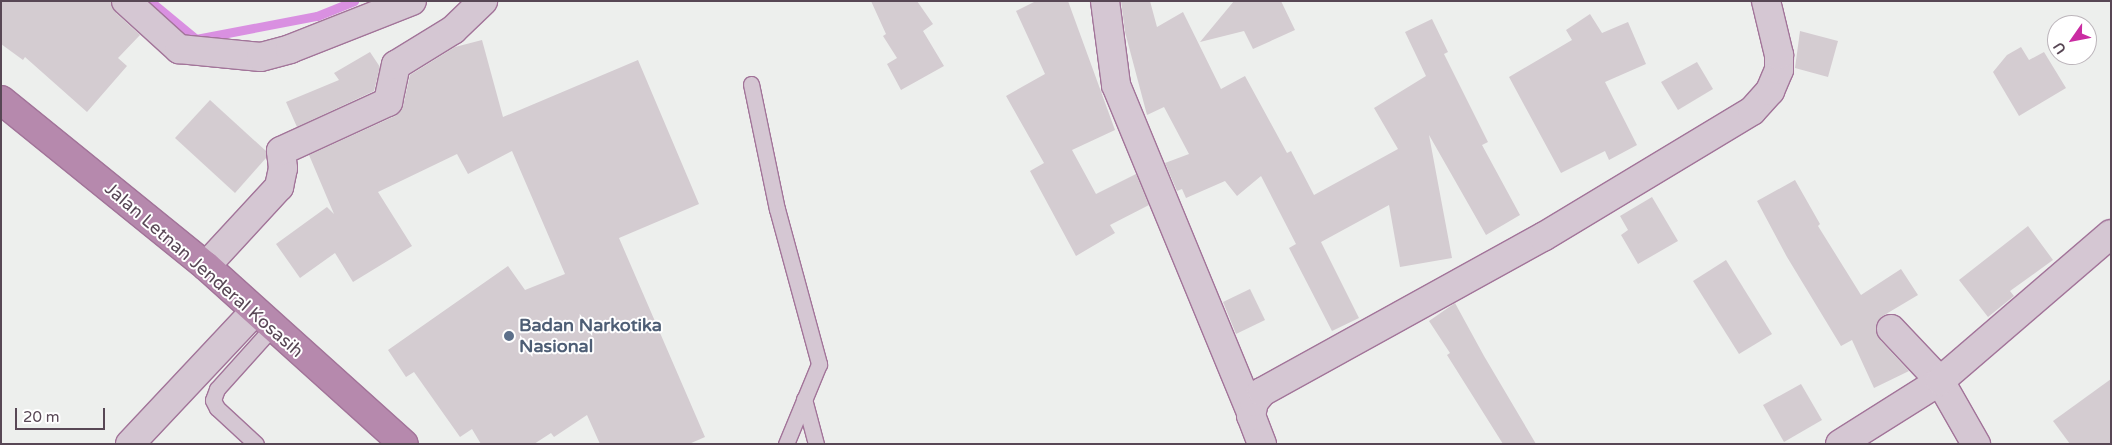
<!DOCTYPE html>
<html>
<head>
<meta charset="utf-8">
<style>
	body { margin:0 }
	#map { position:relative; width:2112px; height:445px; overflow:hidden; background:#edefed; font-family:"Varela Round",sans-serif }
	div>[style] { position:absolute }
	.stream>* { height:9px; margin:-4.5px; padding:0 4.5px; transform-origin:4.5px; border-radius:4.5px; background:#d990e1 }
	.building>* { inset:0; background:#d4ccd1 }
	.roads { filter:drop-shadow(1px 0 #a27499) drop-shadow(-1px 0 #a27499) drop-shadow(0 1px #a27499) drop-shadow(0 -1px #a27499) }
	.lane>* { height:15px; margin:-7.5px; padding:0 7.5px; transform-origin:7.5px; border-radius:7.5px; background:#d5c7d3 }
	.street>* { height:28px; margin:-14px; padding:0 14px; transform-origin:14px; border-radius:14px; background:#d5c7d3 }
	.highway>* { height:28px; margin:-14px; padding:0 14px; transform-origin:14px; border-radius:14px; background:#b689ad }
	.dots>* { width:14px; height:14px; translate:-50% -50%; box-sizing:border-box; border:2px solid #fff; border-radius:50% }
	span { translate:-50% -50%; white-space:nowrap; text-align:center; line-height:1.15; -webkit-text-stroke:4px #fff; paint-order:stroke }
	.street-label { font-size:18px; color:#584755 }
	.service-label { font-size:18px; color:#4e5e75; font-weight:700 }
	.left { translate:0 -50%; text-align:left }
	.frame { position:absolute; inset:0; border:2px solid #584755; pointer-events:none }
	.north { position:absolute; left:2047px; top:15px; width:50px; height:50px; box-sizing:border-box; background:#fff; border:1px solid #bcb5bb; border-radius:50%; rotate:237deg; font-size:14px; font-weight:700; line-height:20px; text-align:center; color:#584755 }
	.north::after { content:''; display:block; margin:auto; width:18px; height:22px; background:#ca2ca2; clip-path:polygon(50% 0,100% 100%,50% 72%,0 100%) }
	.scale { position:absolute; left:15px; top:408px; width:90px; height:22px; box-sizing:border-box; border:2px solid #584755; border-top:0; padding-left:6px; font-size:15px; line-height:18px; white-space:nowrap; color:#584755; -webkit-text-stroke:4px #fff; paint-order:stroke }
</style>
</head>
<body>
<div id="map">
	<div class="stream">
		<div style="left:150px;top:1px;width:60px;rotate:39.6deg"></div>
		<div style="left:196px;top:39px;width:123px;rotate:-10.8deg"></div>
		<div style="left:317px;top:16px;width:40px;rotate:-22deg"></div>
	</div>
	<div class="building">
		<div style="clip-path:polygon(1px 1px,111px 1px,116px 13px,140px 35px,118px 58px,127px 66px,87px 112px,25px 57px,23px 60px,1px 44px)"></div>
		<div style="clip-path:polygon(871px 1px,917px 1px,933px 24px,923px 31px,944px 66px,901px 90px,887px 64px,897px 58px,883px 36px,886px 34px)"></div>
		<div style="clip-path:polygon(1036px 1px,1068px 1px,1115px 130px,1072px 150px,1096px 194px,1136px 174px,1149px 205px,1110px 225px,1115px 233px,1076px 256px,1030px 171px,1044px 163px,1006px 96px,1045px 74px,1016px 11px)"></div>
		<div style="clip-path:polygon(1121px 1px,1150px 1px,1157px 27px,1183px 12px,1221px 89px,1245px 76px,1287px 153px,1291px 151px,1314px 195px,1398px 149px,1374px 108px,1426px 76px,1405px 32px,1432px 19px,1448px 52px,1444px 54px,1488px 142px,1482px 145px,1520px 215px,1486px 235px,1429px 135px,1452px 258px,1400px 267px,1389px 205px,1321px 242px,1359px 318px,1332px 331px,1289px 248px,1296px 244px,1261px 176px,1237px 196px,1225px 181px,1186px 198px,1182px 189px,1177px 191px,1165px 163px,1189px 154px,1164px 107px,1147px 115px,1125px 32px)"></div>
		<div style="clip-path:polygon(1234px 1px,1281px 1px,1295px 30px,1253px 49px,1244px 31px,1200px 42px)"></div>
		<div style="clip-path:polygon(1590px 14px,1602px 33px,1628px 22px,1646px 64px,1605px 82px,1637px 145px,1609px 160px,1605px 151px,1561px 173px,1509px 77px,1572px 40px,1566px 30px)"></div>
		<div style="clip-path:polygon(1800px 31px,1838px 41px,1828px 77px,1795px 68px)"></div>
		<div style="clip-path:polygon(482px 40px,503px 117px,638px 60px,699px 204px,619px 238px,705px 437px,689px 444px,600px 444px,587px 415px,554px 437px,551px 433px,534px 444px,481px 444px,472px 429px,460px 437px,414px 372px,406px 377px,388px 350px,508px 266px,525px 290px,565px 274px,512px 151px,468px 174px,457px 154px,378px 192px,412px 246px,353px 282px,335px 253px,300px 278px,276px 244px,327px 207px,334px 214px,309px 155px,395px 116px,403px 106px,410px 75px,455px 47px)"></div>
		<div style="clip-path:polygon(2021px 47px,2029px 60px,2044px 52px,2066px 88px,2019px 116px,1993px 72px,2007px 55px)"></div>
		<div style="clip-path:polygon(370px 52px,380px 67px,374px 91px,297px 127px,286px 102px,339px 80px,334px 73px)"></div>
		<div style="clip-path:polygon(1697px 62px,1713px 89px,1678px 110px,1661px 82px)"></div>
		<div style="clip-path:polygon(210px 100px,266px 151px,266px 158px,235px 193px,175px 138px)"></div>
		<div style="clip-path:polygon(1795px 180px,1820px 224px,1818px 226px,1861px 295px,1901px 269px,1918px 295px,1881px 317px,1876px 325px,1880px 340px,1909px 371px,1874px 388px,1852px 340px,1841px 346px,1787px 257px,1757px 201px)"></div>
		<div style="clip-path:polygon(1652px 197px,1678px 241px,1638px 264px,1621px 235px,1628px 230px,1620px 216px)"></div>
		<div style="clip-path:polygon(2028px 226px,2053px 260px,2010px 291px,2014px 296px,1988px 317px,1959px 280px)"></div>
		<div style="clip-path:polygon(1726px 260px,1772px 334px,1739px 354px,1693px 281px)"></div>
		<div style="clip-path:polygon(1250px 289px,1265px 320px,1236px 334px,1223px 302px)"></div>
		<div style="clip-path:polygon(1455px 303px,1484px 356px,1536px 444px,1503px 444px,1447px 355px,1450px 353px,1429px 321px)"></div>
		<div style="clip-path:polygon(2111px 379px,2111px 444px,2070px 444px,2053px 421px)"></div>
		<div style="clip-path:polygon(1801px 384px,1822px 420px,1784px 442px,1763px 405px)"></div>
	</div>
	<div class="roads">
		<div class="lane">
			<div style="left:751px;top:84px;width:128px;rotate:78.3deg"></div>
			<div style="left:777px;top:209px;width:161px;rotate:74.8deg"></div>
			<div style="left:819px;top:364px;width:87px;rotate:112.4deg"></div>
			<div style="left:804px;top:399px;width:47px;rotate:75.1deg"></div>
			<div style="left:256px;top:444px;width:53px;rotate:-137.3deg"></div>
			<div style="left:217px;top:408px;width:9px;rotate:-117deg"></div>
			<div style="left:213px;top:400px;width:12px;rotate:-70deg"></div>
			<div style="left:217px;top:389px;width:82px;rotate:-48deg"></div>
		</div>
		<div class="street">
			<div style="left:126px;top:1px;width:72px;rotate:42.2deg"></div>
			<div style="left:179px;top:49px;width:82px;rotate:5.6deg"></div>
			<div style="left:261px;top:57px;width:30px;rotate:-15deg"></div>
			<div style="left:290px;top:49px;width:131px;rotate:-21.5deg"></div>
			<div style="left:1105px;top:1px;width:85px;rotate:82.5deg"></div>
			<div style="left:1116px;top:85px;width:354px;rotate:67.6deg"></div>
			<div style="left:206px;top:266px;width:108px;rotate:-47.3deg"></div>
			<div style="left:279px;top:187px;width:19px;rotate:-78deg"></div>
			<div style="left:283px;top:168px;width:17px;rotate:-97deg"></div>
			<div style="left:281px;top:151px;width:118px;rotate:-24.6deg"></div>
			<div style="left:388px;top:102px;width:38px;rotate:-78deg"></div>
			<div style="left:396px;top:65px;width:67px;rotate:-31.6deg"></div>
			<div style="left:453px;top:30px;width:42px;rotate:-44deg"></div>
			<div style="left:1891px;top:329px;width:71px;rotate:46.7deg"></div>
			<div style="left:1940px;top:381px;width:73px;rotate:60.3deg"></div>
			<div style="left:130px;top:444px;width:181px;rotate:-46.8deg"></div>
			<div style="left:1262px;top:444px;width:30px;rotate:-111deg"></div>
			<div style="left:1251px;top:416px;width:14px;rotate:-78deg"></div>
			<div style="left:1254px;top:402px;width:13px;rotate:-51deg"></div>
			<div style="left:1262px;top:392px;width:321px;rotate:-28.9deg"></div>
			<div style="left:1543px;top:237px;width:244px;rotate:-31.1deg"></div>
			<div style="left:1752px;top:111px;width:27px;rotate:-48deg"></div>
			<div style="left:1770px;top:91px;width:23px;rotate:-67deg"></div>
			<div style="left:1779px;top:70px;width:15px;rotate:-90deg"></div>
			<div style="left:1779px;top:55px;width:56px;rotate:-103.5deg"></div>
			<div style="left:1840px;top:444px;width:118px;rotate:-32.2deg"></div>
			<div style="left:1940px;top:381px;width:225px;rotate:-40.7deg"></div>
		</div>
		<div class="highway">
			<div style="left:1px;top:100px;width:264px;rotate:39deg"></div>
			<div style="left:206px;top:266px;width:266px;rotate:42deg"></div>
		</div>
	</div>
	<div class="dots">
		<div style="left:509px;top:336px;background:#5c6f8a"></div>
	</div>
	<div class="street-label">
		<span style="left:204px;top:270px;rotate:41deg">Jalan Letnan Jenderal Kosasih</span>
	</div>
	<div class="service-label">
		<span class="left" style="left:519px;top:336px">Badan Narkotika<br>Nasional</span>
	</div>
	<div class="frame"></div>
	<div class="north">U</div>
	<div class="scale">20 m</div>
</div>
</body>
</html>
